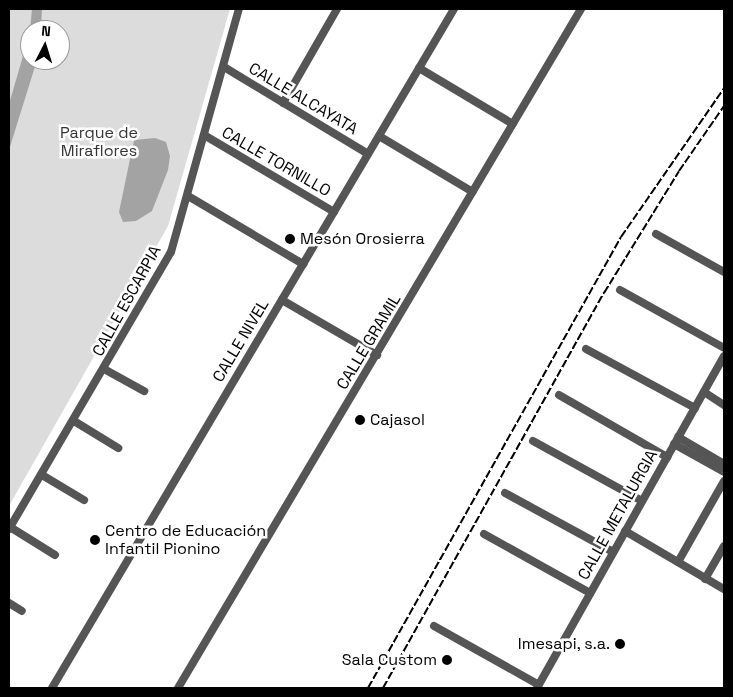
<!DOCTYPE html>
<html>
<head>
<meta charset="utf-8">
<style>
	body { margin:0 }
	#map { position:relative; width:733px; height:697px; overflow:hidden; background:#fff; font-family:"Space Grotesk",sans-serif }
	div>[style] { position:absolute }
	.green>* { inset:0; background:#dcdcdc }
	.water>* { inset:0; background:#a3a3a3 }
	.street>* { height:8px; margin:-4px; padding:0 4px; transform-origin:4px; border-radius:4px; background:#555 }
	.rail>* { height:2px; margin-top:-1px; transform-origin:0; background:repeating-linear-gradient(90deg,#000 0 8px,transparent 0 10.5px) }
	.dots>* { width:14px; height:14px; translate:-50% -50%; box-sizing:border-box; border:2px solid #fff; border-radius:50% }
	span { translate:-50% -50%; white-space:nowrap; text-align:center; line-height:1.15; -webkit-text-stroke:5px #fff; paint-order:stroke }
	.street-label { font-size:16px; color:#000 }
	.park-label { font-size:16px; color:#333 }
	.poi-label { font-size:16px; color:#000 }
	.left { translate:0 -50%; text-align:left }
	.right { translate:-100% -50%; text-align:right }
	.frame { position:absolute; inset:0; border:10px solid #000; pointer-events:none }
	.north { position:absolute; left:20px; top:20px; width:50px; height:50px; box-sizing:border-box; background:#fff; border:1px solid #999; border-radius:50%; rotate:5deg; font-size:14px; font-weight:700; line-height:20px; text-align:center; color:#000 }
	.north::after { content:''; display:block; margin:auto; width:18px; height:22px; background:#000; clip-path:polygon(50% 0,100% 100%,50% 72%,0 100%) }
</style>
</head>
<body>
<div id="map">
	<div class="green">
		<div style="clip-path:polygon(evenodd,9px 9px,230px 9px,168px 226px,9px 506px,9px 9px,30px 30px,60px 30px,60px 60px,30px 60px,30px 30px)"></div>
	</div>
	<div class="water">
		<div style="clip-path:polygon(32px 9px,42px 9px,41px 30px,30px 30px)"></div>
		<div style="clip-path:polygon(30px 32px,30px 60px,37px 60px,9px 150px,9px 104px)"></div>
		<div style="clip-path:polygon(155px 138px,166px 142px,170px 156px,168px 170px,152px 211px,136px 221px,123px 222px,119px 212px,134px 140px)"></div>
	</div>
	<div class="street">
		<div style="left:224px;top:67px;width:168px;rotate:31.1deg"></div>
		<div style="left:419px;top:68px;width:109px;rotate:30.8deg"></div>
		<div style="left:283px;top:103px;width:108px;rotate:-60.1deg"></div>
		<div style="left:204px;top:135px;width:151px;rotate:30.6deg"></div>
		<div style="left:379px;top:136px;width:109px;rotate:30.8deg"></div>
		<div style="left:188px;top:196px;width:134px;rotate:30.6deg"></div>
		<div style="left:656px;top:234px;width:78px;rotate:29.2deg"></div>
		<div style="left:620px;top:290px;width:119px;rotate:29.1deg"></div>
		<div style="left:282px;top:300px;width:110px;rotate:30.1deg"></div>
		<div style="left:586px;top:349px;width:124px;rotate:28.4deg"></div>
		<div style="left:104px;top:369px;width:46px;rotate:28.8deg"></div>
		<div style="left:704px;top:392px;width:24px;rotate:33deg"></div>
		<div style="left:559px;top:395px;width:125px;rotate:29.9deg"></div>
		<div style="left:74px;top:421px;width:52px;rotate:31.5deg"></div>
		<div style="left:678px;top:437px;width:53px;rotate:30.4deg"></div>
		<div style="left:533px;top:441px;width:124px;rotate:28.8deg"></div>
		<div style="left:674px;top:444px;width:57px;rotate:29.2deg"></div>
		<div style="left:42px;top:475px;width:49px;rotate:30.8deg"></div>
		<div style="left:505px;top:493px;width:123px;rotate:28.6deg"></div>
		<div style="left:10px;top:527px;width:53px;rotate:31.9deg"></div>
		<div style="left:9px;top:529px;width:321px;rotate:-59.7deg"></div>
		<div style="left:171px;top:252px;width:252px;rotate:-74.4deg"></div>
		<div style="left:625px;top:531px;width:115px;rotate:30.4deg"></div>
		<div style="left:484px;top:534px;width:121px;rotate:29.1deg"></div>
		<div style="left:678px;top:562px;width:93px;rotate:-60.4deg"></div>
		<div style="left:705px;top:579px;width:38px;rotate:-60deg"></div>
		<div style="left:9px;top:603px;width:15px;rotate:32deg"></div>
		<div style="left:434px;top:626px;width:120px;rotate:29.3deg"></div>
		<div style="left:52px;top:688px;width:789px;rotate:-59.37deg"></div>
		<div style="left:178px;top:688px;width:790px;rotate:-59.31deg"></div>
		<div style="left:537px;top:688px;width:381px;rotate:-60.6deg"></div>
	</div>
	<div class="rail">
		<div style="left:368px;top:688px;width:517px;rotate:-60.71deg"></div>
		<div style="left:621px;top:237px;width:181px;rotate:-55.3deg"></div>
		<div style="left:383px;top:688px;width:453px;rotate:-60.8deg"></div>
		<div style="left:604px;top:293px;width:143px;rotate:-58.4deg"></div>
		<div style="left:679px;top:171px;width:79px;rotate:-55.3deg"></div>
	</div>
	<div class="dots">
		<div style="left:290px;top:239px;background:#000"></div>
		<div style="left:360px;top:420px;background:#000"></div>
		<div style="left:95px;top:540px;background:#000"></div>
		<div style="left:620px;top:644px;background:#000"></div>
		<div style="left:447px;top:660px;background:#000"></div>
	</div>
	<div class="street-label">
		<span style="left:303px;top:99px;rotate:31deg">CALLE ALCAYATA</span>
		<span style="left:276px;top:162px;rotate:30deg">CALLE TORNILLO</span>
		<span style="left:127px;top:301px;rotate:-61deg">CALLE ESCARPIA</span>
		<span style="left:241px;top:341px;rotate:-59deg">CALLE NIVEL</span>
		<span style="left:369px;top:342px;rotate:-59deg">CALLE GRAMIL</span>
		<span style="left:618px;top:515px;rotate:-61deg">CALLE METALURGIA</span>
	</div>
	<div class="park-label">
		<span style="left:99px;top:142px">Parque de<br>Miraflores</span>
	</div>
	<div class="poi-label">
		<span class="left" style="left:300px;top:239px">Mesón Orosierra</span>
		<span class="left" style="left:370px;top:420px">Cajasol</span>
		<span class="left" style="left:105px;top:540px">Centro de Educación<br>Infantil Pionino</span>
		<span class="right" style="left:610px;top:644px">Imesapi, s.a.</span>
		<span class="right" style="left:437px;top:660px">Sala Custom</span>
	</div>
	<div class="frame"></div>
	<div class="north">N</div>
</div>
</body>
</html>
